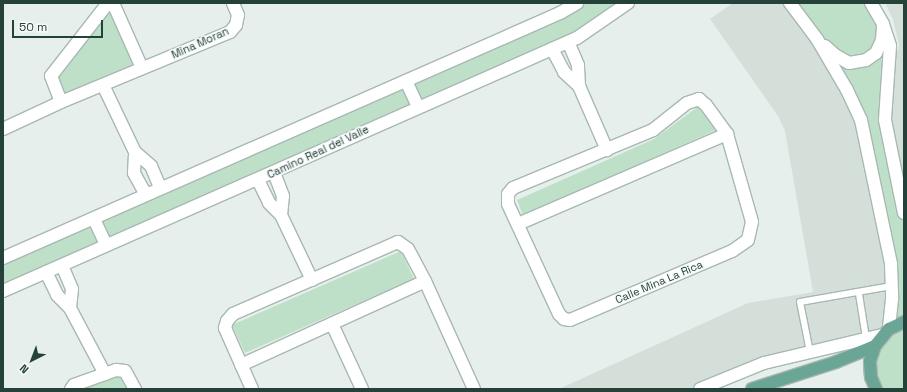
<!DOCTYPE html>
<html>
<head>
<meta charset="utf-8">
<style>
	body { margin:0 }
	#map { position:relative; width:907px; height:392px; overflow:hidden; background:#e6efeb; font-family:"Space Grotesk",sans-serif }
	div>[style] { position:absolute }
	.built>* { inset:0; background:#d4dfda }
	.green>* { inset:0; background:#bfe0c8 }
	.roads { filter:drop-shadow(1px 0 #a8b8b2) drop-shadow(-1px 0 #a8b8b2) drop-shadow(0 1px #a8b8b2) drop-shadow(0 -1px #a8b8b2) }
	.service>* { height:6px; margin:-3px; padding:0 3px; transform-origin:3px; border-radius:3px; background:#fff }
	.minor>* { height:12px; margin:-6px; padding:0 6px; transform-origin:6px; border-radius:6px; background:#fff }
	.secondary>* { height:12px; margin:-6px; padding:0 6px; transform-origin:6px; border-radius:6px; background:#fff }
	.primary>* { height:12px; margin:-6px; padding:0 6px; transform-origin:6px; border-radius:6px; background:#6aa596 }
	span { translate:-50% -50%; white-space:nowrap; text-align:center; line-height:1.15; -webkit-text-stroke:3px #f7fbf9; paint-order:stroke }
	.street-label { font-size:11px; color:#24423a }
	.frame { position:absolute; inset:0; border:4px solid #24423a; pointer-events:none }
	.north { position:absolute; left:12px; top:340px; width:40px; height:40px; -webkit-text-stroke:3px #f7fbf9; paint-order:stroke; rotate:222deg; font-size:11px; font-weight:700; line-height:16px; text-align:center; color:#24423a }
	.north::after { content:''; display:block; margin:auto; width:14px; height:18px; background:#24423a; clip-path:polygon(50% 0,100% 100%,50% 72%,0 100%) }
	.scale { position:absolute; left:12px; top:20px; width:91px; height:18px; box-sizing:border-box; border:2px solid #24423a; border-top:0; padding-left:5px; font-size:12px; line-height:14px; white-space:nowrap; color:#24423a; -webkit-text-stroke:3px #f7fbf9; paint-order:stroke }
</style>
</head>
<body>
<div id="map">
	<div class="built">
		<div style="clip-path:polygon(733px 3px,790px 3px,861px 120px,891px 264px,889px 329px,764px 363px,703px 389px,559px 389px,748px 303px,813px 292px,785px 131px,778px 116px,710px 19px)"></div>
		<div style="clip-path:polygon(888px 3px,904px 3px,904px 213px,885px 120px,890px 78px,899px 45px,893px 19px,886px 5px)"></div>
	</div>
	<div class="green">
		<div style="clip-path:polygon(108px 3px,142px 68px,61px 102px,51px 76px)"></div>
		<div style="clip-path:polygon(577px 3px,628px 3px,594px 27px,3px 291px,3px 258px)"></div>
		<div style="clip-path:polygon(790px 3px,867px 3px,888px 36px,885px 120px,904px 213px,904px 389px,876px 389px,871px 377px,892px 299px,861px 120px)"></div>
		<div style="clip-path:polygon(699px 106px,716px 130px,523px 216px,517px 200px,654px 139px)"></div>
		<div style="clip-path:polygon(401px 251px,414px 279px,245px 353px,232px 325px)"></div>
		<div style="clip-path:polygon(125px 371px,133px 389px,71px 389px)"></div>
	</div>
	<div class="roads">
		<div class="service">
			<div style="left:859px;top:294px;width:45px;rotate:81deg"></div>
			<div style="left:810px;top:352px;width:51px;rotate:-101.3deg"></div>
			<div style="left:800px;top:302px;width:93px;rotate:-9.9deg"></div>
		</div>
		<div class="minor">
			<div style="left:113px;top:3px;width:71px;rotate:66deg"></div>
			<div style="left:552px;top:49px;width:26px;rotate:62deg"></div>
			<div style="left:564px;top:72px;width:21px;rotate:43deg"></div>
			<div style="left:579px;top:86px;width:21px;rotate:-93deg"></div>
			<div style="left:578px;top:65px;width:25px;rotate:-113deg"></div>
			<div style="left:406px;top:81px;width:29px;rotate:65deg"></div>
			<div style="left:103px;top:85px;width:74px;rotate:64.5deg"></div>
			<div style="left:579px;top:86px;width:70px;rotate:66.4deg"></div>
			<div style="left:699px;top:99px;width:9px;rotate:41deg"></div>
			<div style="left:706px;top:105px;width:36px;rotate:54deg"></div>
			<div style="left:727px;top:134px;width:91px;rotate:74.1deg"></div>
			<div style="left:752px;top:222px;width:18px;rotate:103deg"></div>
			<div style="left:748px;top:240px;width:19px;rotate:145deg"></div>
			<div style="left:732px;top:251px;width:176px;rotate:156.9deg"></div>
			<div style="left:570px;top:320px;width:6px;rotate:-171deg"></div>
			<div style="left:564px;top:319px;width:7px;rotate:-135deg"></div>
			<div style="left:559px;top:314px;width:121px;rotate:-114.9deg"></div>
			<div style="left:508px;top:204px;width:10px;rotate:-90deg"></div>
			<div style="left:508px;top:194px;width:8px;rotate:-50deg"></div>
			<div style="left:513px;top:188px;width:152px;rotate:-22.5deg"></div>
			<div style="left:653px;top:130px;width:43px;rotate:-38.5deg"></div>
			<div style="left:687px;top:103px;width:13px;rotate:-18deg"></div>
			<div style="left:61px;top:102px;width:28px;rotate:-111deg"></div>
			<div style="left:51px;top:76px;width:93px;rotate:-52deg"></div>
			<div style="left:3px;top:129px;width:64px;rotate:-25deg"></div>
			<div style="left:61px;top:102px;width:183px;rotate:-22.5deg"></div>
			<div style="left:230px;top:32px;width:9px;rotate:-49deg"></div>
			<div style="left:236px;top:25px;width:10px;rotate:-79deg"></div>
			<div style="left:238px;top:15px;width:13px;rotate:-113deg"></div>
			<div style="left:258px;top:180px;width:25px;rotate:64deg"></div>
			<div style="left:269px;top:203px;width:17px;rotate:45deg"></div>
			<div style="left:281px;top:215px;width:19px;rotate:-84deg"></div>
			<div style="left:283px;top:196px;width:25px;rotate:-111deg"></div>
			<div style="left:145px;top:193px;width:23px;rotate:-119deg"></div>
			<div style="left:134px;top:173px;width:21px;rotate:-87deg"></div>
			<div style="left:135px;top:152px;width:21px;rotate:41deg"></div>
			<div style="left:151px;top:166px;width:23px;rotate:67deg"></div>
			<div style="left:281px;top:215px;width:72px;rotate:64.5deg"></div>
			<div style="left:94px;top:219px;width:29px;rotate:65deg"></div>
			<div style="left:518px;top:224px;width:228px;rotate:-23.3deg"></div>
			<div style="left:3px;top:258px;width:609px;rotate:-23.74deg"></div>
			<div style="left:560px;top:13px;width:20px;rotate:-30deg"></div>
			<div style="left:46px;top:272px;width:25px;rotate:64deg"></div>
			<div style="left:57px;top:295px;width:18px;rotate:45deg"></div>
			<div style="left:70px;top:308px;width:19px;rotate:-84deg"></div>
			<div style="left:72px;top:289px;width:25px;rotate:-113deg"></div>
			<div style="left:3px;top:291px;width:627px;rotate:-23.79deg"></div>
			<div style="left:577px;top:38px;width:62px;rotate:-34.5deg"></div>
			<div style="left:70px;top:308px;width:75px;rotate:62.1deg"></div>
			<div style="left:332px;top:324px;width:72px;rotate:65.2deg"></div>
			<div style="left:241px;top:365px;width:202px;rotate:-24.5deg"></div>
			<div style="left:71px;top:389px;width:5px;rotate:-53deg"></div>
			<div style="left:74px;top:385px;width:45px;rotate:-19.7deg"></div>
			<div style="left:116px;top:370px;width:9px;rotate:6deg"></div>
			<div style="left:125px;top:371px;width:21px;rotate:61deg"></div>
			<div style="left:252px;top:389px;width:67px;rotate:-113.9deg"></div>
			<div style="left:225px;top:328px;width:7px;rotate:-74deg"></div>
			<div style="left:227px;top:321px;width:9px;rotate:-49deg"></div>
			<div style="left:233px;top:314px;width:180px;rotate:-23.6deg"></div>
			<div style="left:398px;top:242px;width:12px;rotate:35deg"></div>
			<div style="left:408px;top:249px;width:36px;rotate:62deg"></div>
			<div style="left:425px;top:281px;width:119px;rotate:65.6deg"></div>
			<div style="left:700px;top:389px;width:69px;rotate:-22.1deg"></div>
			<div style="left:764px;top:363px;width:121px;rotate:-13.3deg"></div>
		</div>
		<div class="secondary">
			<div style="left:790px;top:3px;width:45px;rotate:53.1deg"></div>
			<div style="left:817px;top:39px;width:59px;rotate:59.5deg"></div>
			<div style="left:847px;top:90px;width:33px;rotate:65deg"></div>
			<div style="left:861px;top:120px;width:147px;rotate:78.2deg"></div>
			<div style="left:891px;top:264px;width:35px;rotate:88deg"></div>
			<div style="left:892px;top:299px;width:30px;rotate:96deg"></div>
			<div style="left:871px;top:3px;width:24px;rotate:60deg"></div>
			<div style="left:883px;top:24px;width:23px;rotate:72deg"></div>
			<div style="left:890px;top:46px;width:74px;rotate:93.9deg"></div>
			<div style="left:885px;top:120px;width:95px;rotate:78.5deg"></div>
			<div style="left:825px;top:46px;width:13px;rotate:42deg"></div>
			<div style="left:835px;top:55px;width:16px;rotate:30deg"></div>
			<div style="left:849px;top:63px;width:17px;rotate:-10deg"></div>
			<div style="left:866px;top:60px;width:12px;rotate:-35deg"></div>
			<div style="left:876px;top:53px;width:14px;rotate:-65deg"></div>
			<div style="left:882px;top:40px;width:13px;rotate:-86deg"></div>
		</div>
		<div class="primary">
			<div style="left:752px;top:389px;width:88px;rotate:-17.8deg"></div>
			<div style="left:836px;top:362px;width:42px;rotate:-22.3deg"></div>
			<div style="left:876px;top:389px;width:13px;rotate:-113deg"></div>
			<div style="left:871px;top:377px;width:16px;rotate:-94deg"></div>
			<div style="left:870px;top:361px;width:16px;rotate:-72deg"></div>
			<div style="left:875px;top:346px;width:22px;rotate:-51deg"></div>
			<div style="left:889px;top:329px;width:17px;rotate:-25deg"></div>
		</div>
	</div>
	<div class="street-label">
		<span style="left:200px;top:43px;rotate:-24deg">Mina Moran</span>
		<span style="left:318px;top:152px;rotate:-25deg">Camino Real del Valle</span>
		<span style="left:659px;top:282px;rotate:-23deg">Calle Mina La Rica</span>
	</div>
	<div class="frame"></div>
	<div class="north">N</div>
	<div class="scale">50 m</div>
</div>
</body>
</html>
